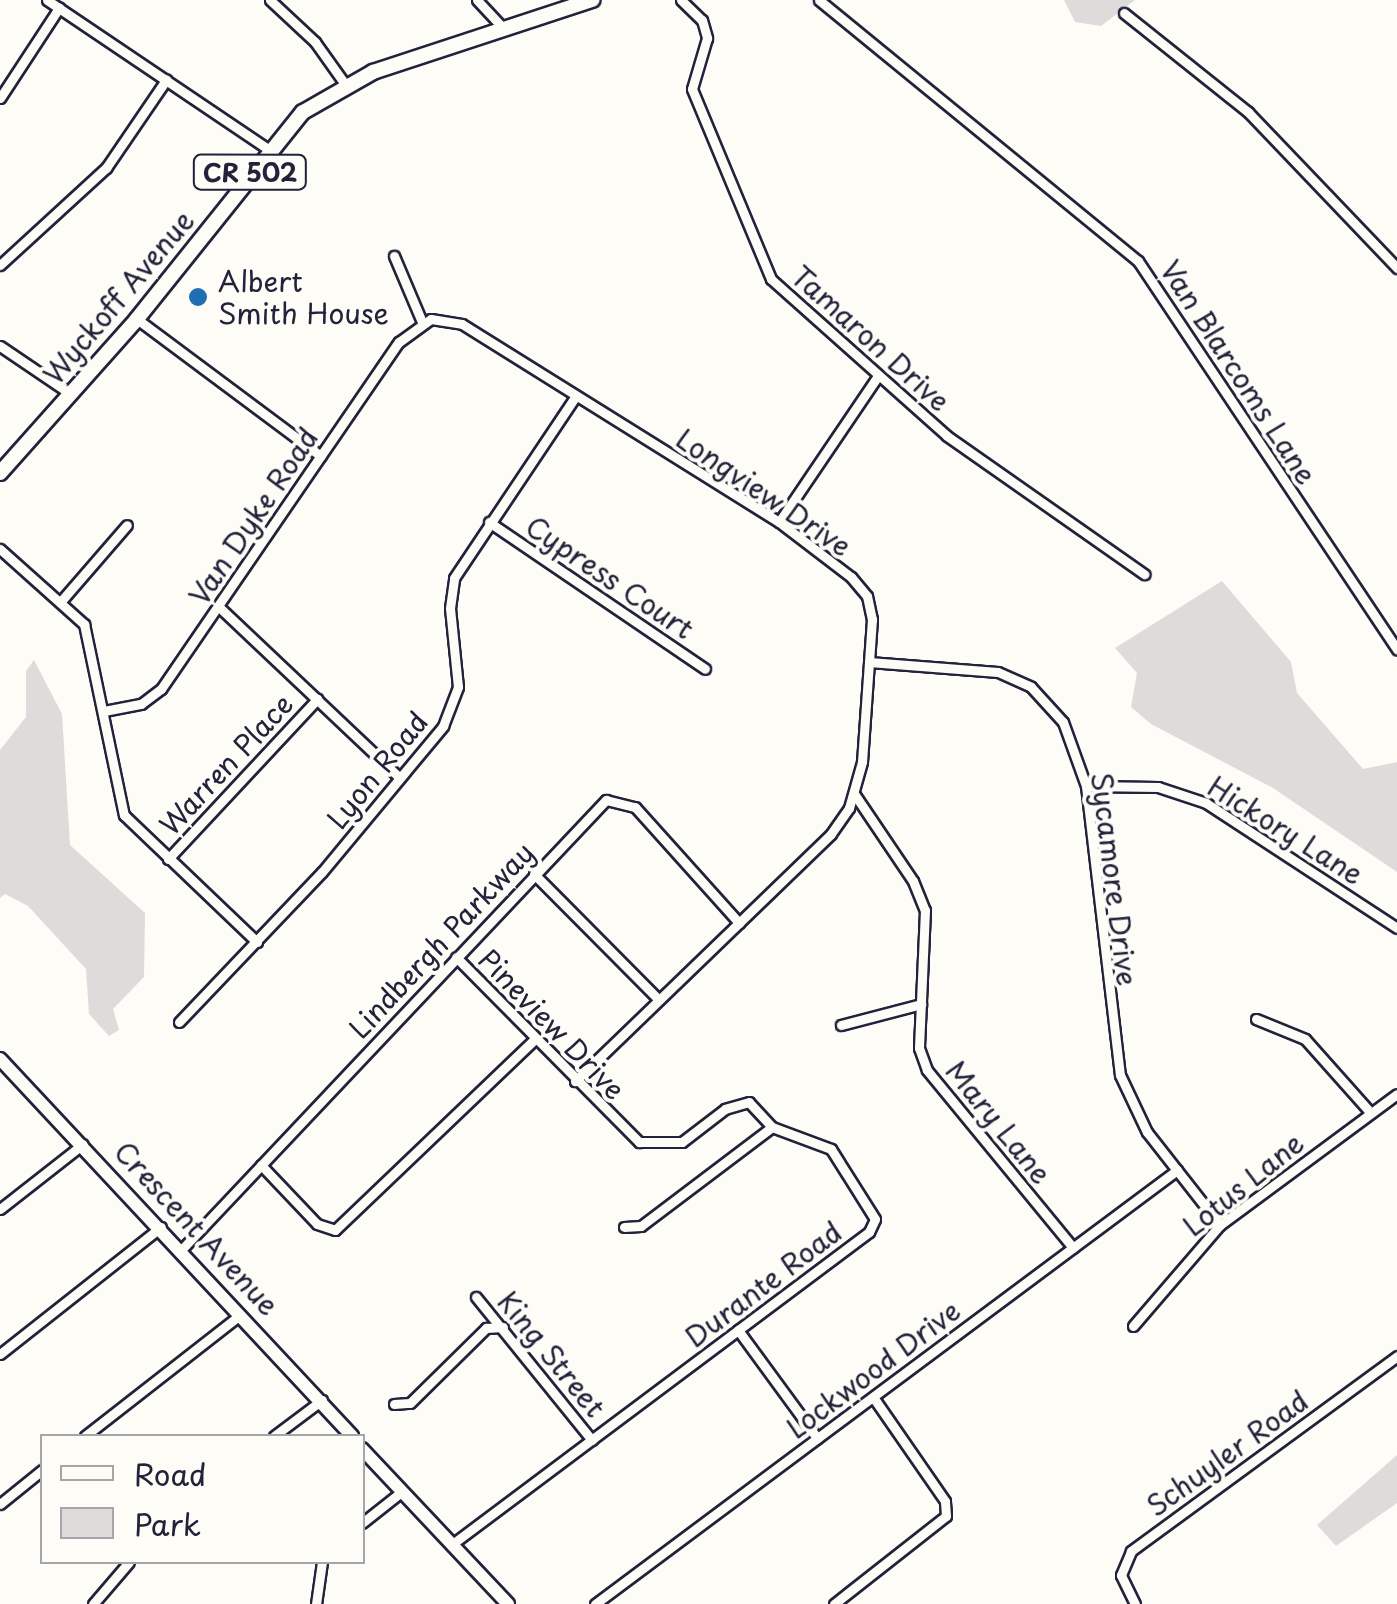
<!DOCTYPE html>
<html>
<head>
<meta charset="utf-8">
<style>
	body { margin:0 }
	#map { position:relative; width:1397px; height:1604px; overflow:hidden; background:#fdfcf7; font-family:"Playpen Sans",sans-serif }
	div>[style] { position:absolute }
	.green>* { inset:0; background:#dddcdb }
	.roads { filter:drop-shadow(2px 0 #22223b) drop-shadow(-2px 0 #22223b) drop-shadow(0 2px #22223b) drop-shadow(0 -2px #22223b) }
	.street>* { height:9px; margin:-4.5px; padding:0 4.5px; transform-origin:4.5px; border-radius:4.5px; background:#fdfcf7 }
	.secondary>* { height:12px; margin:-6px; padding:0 6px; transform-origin:6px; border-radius:6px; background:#fdfcf7 }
	.primary>* { height:14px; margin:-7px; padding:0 7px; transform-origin:7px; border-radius:7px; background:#fdfcf7 }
	.dots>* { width:28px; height:28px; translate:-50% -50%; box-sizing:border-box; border:5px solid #fdfcf7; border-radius:50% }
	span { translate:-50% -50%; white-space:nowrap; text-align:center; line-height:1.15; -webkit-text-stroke:8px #fdfcf7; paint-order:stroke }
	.shield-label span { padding:2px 8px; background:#fdfcf7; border:2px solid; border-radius:8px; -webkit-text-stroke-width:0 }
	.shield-label { font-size:25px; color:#22223b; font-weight:700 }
	.poi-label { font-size:28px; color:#22223b }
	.left { translate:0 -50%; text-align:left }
	.street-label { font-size:28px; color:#22223b }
	.legend { position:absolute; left:40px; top:1434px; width:325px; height:130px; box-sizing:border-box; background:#fdfcf7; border:2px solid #a5a5ac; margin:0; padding:12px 18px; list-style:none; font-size:30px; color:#22223b }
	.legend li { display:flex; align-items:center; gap:20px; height:50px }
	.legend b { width:50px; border:2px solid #a5a5ac }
</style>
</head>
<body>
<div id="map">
	<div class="green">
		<div style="clip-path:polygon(1064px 0,1135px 0,1101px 26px,1075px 22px)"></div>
		<div style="clip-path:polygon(1222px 581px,1291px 662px,1297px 693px,1363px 769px,1397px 762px,1397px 872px,1273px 788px,1151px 724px,1131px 707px,1137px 673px,1115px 648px)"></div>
		<div style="clip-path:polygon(34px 660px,62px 714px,70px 845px,145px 913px,144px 977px,113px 1009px,119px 1030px,109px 1036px,89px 1014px,86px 969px,28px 906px,5px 894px,0 898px,0 750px,26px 717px,26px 671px)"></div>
		<div style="clip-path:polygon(1397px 1455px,1397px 1503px,1336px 1546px,1317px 1525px)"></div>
	</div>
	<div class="roads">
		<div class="street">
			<div style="left:47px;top:0;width:267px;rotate:34deg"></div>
			<div style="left:270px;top:0;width:62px;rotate:43deg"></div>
			<div style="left:315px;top:42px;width:52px;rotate:54.5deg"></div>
			<div style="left:477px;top:0;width:40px;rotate:47deg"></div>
			<div style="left:681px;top:0;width:29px;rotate:44deg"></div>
			<div style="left:702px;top:20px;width:19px;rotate:74deg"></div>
			<div style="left:707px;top:38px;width:53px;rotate:106.4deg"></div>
			<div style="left:692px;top:89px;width:206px;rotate:67.4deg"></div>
			<div style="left:771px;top:279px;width:236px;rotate:41.7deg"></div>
			<div style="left:947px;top:436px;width:241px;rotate:35deg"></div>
			<div style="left:819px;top:0;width:412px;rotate:39.3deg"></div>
			<div style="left:1138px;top:261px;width:467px;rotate:56.3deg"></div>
			<div style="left:1124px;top:13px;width:159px;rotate:38.6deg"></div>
			<div style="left:1248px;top:112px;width:216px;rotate:46.3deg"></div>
			<div style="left:0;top:98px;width:108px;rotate:-56.8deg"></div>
			<div style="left:394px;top:256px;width:72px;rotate:67deg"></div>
			<div style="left:0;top:265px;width:144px;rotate:-42.5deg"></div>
			<div style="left:106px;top:168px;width:107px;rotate:-55.7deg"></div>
			<div style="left:137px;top:319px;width:229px;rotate:36.7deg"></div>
			<div style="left:0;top:346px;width:86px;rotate:34.1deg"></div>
			<div style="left:489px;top:522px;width:261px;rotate:34.2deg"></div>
			<div style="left:779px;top:522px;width:176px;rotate:-55.9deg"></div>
			<div style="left:0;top:549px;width:113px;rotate:41.8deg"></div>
			<div style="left:84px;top:624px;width:195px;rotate:78.2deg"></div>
			<div style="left:124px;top:815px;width:184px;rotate:43.7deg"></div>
			<div style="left:62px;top:600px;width:99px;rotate:-49.1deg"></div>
			<div style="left:218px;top:606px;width:250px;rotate:43.4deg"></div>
			<div style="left:869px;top:662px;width:129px;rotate:4.4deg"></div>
			<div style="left:998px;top:672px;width:36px;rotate:24deg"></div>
			<div style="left:1031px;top:687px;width:47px;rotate:47.6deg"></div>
			<div style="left:1063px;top:722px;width:68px;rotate:70.2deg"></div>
			<div style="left:1086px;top:786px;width:291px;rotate:83.3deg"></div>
			<div style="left:1120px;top:1075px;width:63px;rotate:64.7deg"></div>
			<div style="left:1147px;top:1132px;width:118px;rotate:51.9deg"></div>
			<div style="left:104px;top:711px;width:38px;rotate:-11deg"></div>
			<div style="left:141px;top:704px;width:25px;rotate:-37deg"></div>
			<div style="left:161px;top:689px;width:421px;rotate:-55.6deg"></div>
			<div style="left:399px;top:342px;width:39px;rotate:-36deg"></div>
			<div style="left:431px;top:319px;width:31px;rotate:9deg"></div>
			<div style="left:462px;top:324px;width:374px;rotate:32deg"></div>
			<div style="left:779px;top:522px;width:91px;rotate:37.4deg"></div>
			<div style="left:851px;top:577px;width:25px;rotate:50deg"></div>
			<div style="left:867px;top:596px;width:24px;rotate:78deg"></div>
			<div style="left:872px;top:619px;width:143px;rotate:94deg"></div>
			<div style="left:862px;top:762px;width:48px;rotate:105.8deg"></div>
			<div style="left:849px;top:808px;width:32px;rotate:125deg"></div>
			<div style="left:831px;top:834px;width:356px;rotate:136deg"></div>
			<div style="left:1086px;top:786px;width:72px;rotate:0.8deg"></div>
			<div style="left:1158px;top:787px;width:51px;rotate:18.4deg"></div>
			<div style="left:1206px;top:803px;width:228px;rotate:33.2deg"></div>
			<div style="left:855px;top:795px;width:104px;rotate:56deg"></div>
			<div style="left:913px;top:881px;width:31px;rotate:68deg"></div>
			<div style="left:925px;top:910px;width:138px;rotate:92.5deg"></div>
			<div style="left:919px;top:1048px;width:23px;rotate:70deg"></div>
			<div style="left:927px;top:1070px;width:230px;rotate:50.6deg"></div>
			<div style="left:168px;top:859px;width:219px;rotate:-47deg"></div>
			<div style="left:534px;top:874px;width:177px;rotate:45.2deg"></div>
			<div style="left:1256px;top:1019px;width:53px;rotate:22.2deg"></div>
			<div style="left:1305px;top:1039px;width:99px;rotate:48.3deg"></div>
			<div style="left:179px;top:1022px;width:207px;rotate:-46.4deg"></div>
			<div style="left:322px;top:872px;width:190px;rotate:-50.3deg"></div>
			<div style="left:443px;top:726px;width:42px;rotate:-69deg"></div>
			<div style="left:458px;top:687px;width:79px;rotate:-95.8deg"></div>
			<div style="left:450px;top:608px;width:30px;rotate:-82deg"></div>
			<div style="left:454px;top:578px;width:218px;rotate:-56.2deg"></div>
			<div style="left:841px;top:1025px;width:83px;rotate:-14.7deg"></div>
			<div style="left:261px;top:1165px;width:81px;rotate:46.5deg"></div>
			<div style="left:317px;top:1224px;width:19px;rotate:18deg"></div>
			<div style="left:335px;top:1230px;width:277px;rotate:-43.7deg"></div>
			<div style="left:0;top:1209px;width:105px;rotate:-38.1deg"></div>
			<div style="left:624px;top:1227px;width:17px;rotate:-3deg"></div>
			<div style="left:641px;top:1226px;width:164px;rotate:-37.1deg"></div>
			<div style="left:182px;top:1249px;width:618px;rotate:-46.64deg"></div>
			<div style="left:606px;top:800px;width:30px;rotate:14deg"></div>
			<div style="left:635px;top:807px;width:156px;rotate:48.1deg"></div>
			<div style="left:476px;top:1297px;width:184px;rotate:51deg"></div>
			<div style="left:1133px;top:1326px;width:133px;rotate:-49.3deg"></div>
			<div style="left:1220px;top:1225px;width:220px;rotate:-36.5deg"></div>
			<div style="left:738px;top:1330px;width:134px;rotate:53.8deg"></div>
			<div style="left:0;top:1354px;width:205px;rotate:-38.3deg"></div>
			<div style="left:394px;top:1404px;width:16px;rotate:-4deg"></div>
			<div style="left:410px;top:1403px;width:107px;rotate:-44.6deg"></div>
			<div style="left:486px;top:1328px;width:17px;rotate:-3deg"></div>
			<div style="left:85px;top:1436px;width:197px;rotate:-38deg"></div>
			<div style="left:274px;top:1436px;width:60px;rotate:-36.9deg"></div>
			<div style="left:0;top:1504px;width:54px;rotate:-39deg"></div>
			<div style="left:362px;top:1523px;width:48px;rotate:-38.3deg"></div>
			<div style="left:451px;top:1545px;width:522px;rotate:-36.83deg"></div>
			<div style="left:869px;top:1232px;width:14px;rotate:-65deg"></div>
			<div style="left:875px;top:1219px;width:83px;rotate:-122.2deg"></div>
			<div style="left:831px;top:1149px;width:63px;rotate:-159.6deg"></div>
			<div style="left:772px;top:1127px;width:34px;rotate:-133deg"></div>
			<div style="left:749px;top:1102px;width:25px;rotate:164deg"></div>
			<div style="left:725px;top:1109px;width:54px;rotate:142.5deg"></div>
			<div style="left:682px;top:1142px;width:43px;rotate:180deg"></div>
			<div style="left:639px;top:1142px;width:260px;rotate:-134.7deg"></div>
			<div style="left:93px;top:1604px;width:55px;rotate:-49.4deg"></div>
			<div style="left:316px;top:1604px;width:42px;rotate:-81.9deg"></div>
			<div style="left:595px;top:1604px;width:726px;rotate:-36.71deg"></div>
			<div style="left:834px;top:1604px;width:142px;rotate:-38.2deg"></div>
			<div style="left:946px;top:1516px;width:15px;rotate:-94deg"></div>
			<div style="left:945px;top:1501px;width:126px;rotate:-124.7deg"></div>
			<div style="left:1135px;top:1604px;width:32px;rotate:-116deg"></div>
			<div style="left:1121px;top:1575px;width:26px;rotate:-67deg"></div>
			<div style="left:1131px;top:1551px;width:330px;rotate:-36.2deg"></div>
		</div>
		<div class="secondary">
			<div style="left:0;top:1059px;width:516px;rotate:46.96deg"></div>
			<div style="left:362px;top:1449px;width:213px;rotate:46.7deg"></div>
		</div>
		<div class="primary">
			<div style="left:0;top:473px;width:206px;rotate:-48.3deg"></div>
			<div style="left:137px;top:319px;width:265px;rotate:-51.3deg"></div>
			<div style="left:303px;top:112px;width:81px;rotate:-29.7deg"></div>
			<div style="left:373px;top:72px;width:231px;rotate:-18.2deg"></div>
		</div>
	</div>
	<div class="dots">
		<div style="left:198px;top:297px;background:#1f6fb2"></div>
	</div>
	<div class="shield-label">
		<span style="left:250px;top:172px">CR 502</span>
	</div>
	<div class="poi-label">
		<span class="left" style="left:218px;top:297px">Albert<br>Smith House</span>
	</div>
	<div class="street-label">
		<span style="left:118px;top:297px;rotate:-50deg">Wyckoff Avenue</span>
		<span style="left:871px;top:338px;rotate:42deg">Tamaron Drive</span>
		<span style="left:1239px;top:372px;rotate:57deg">Van Blarcoms Lane</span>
		<span style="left:764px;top:492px;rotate:34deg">Longview Drive</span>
		<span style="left:253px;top:516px;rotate:-56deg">Van Dyke Road</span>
		<span style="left:610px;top:577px;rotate:34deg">Cypress Court</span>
		<span style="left:226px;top:764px;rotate:-47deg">Warren Place</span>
		<span style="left:377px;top:770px;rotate:-51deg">Lyon Road</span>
		<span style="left:1286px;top:830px;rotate:32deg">Hickory Lane</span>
		<span style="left:1115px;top:879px;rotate:83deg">Sycamore Drive</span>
		<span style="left:441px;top:940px;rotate:-47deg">Lindbergh Parkway</span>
		<span style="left:552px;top:1024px;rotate:46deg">Pineview Drive</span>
		<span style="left:999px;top:1122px;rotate:51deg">Mary Lane</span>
		<span style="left:1243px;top:1184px;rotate:-39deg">Lotus Lane</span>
		<span style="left:197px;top:1228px;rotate:47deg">Crescent Avenue</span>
		<span style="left:763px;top:1284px;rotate:-37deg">Durante Road</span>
		<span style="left:552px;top:1354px;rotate:51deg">King Street</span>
		<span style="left:873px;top:1369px;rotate:-37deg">Lockwood Drive</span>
		<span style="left:1227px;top:1453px;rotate:-36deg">Schuyler Road</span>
	</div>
	<ul class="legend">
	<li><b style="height:12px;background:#fdfcf7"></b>Road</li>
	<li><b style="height:28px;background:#dddcdb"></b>Park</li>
	</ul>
</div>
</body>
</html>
